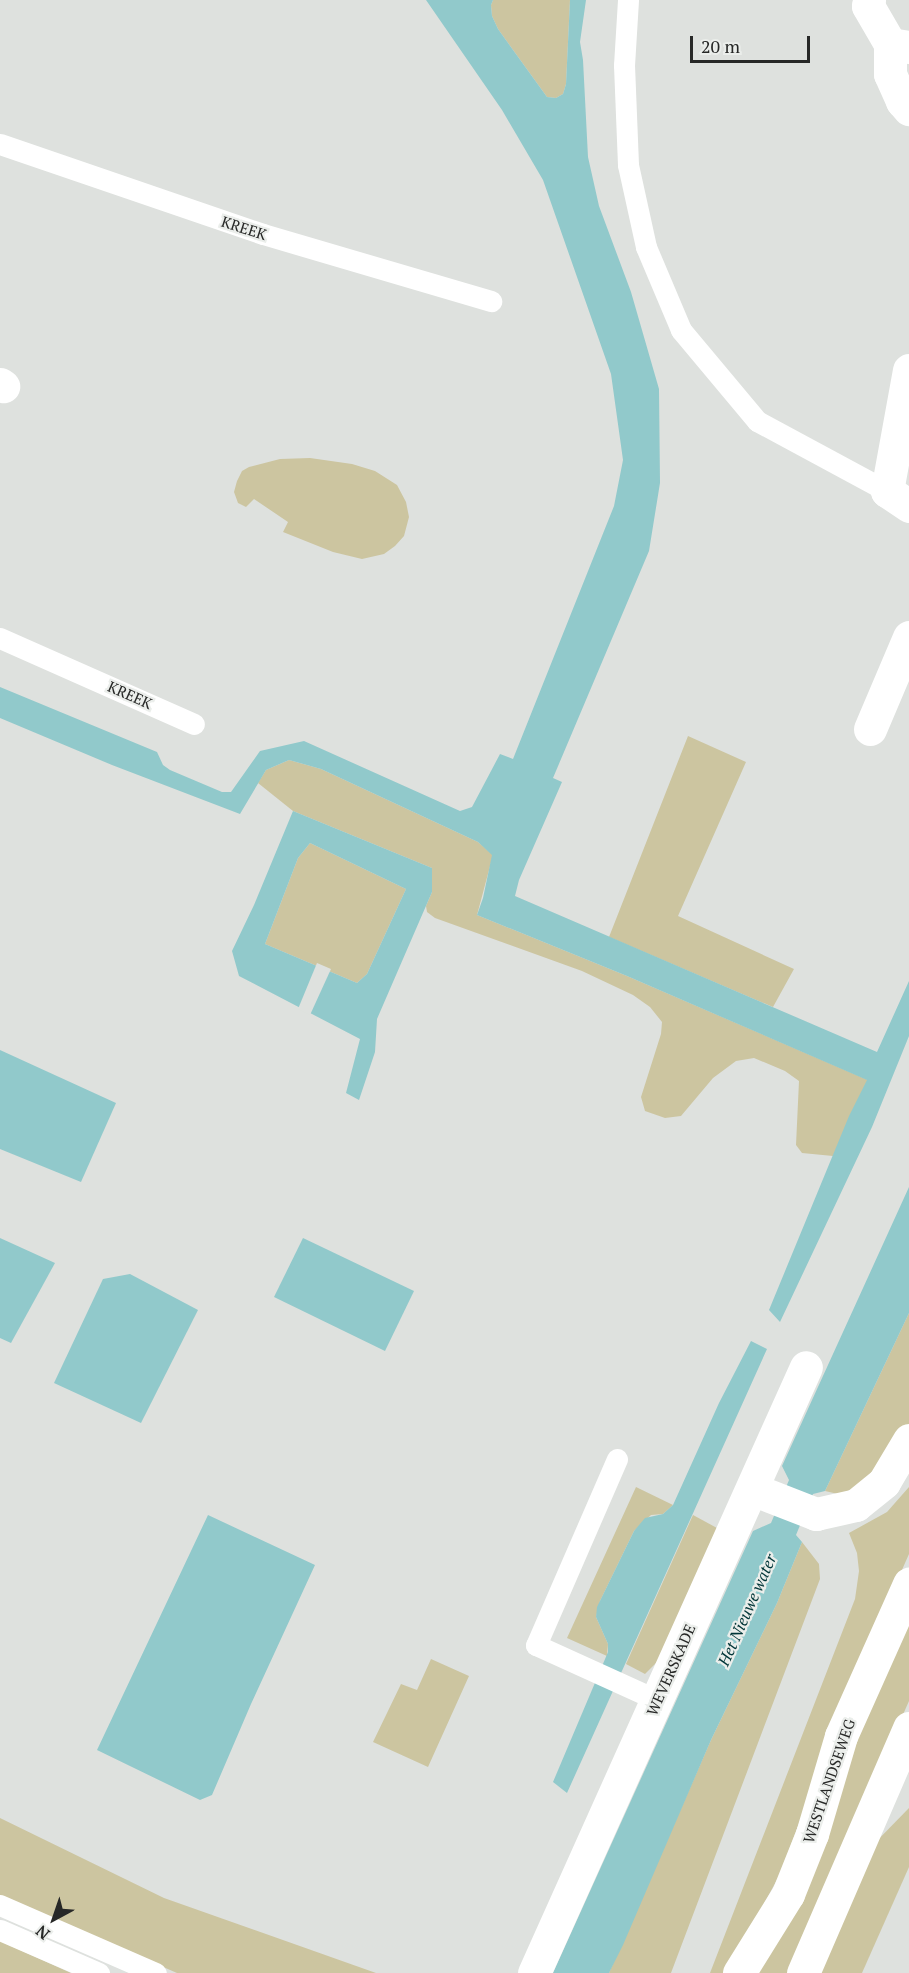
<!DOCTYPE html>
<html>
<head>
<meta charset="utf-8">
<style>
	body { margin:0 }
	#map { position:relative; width:909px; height:1973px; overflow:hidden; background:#dee1de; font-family:"PT Serif",serif }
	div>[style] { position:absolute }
	.green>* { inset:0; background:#ccc5a0 }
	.water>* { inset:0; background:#91c9cb }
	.pier>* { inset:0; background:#dee1de }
	.lane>* { height:21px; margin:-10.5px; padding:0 10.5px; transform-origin:10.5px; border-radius:10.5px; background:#fff }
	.street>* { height:33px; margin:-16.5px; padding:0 16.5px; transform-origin:16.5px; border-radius:16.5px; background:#fff }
	.secondary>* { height:33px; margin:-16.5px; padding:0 16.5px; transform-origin:16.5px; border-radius:16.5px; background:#fff }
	span { translate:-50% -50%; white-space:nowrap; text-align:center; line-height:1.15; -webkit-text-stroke:4.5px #ebeeeb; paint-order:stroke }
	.street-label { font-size:15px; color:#272827 }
	.water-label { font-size:16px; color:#003537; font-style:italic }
	.north { position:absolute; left:24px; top:1889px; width:60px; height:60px; -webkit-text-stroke:4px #ebeeeb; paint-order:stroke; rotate:220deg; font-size:16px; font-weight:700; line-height:24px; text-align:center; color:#272827 }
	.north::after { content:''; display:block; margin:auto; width:21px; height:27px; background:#272827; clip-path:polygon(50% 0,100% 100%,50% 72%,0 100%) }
	.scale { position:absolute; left:690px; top:36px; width:120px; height:27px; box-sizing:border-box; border:3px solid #272827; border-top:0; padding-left:8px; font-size:18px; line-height:21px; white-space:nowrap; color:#272827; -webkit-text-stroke:4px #ebeeeb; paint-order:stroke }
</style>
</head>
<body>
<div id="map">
	<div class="green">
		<div style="clip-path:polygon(493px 0,570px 0,566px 84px,563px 94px,556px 98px,547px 97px,498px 29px,492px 16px,491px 5px)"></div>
		<div style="clip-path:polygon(310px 458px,352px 464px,375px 471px,397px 485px,406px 502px,409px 517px,404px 536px,395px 546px,384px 554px,362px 559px,333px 552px,283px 532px,288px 522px,254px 499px,246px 507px,238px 503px,234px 492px,237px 481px,242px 471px,249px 467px,280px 459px)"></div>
		<div style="clip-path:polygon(688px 736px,746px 762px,678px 916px,794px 969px,773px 1007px,609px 937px)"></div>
		<div style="clip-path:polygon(289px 760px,321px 769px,478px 842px,493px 855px,477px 915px,627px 976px,868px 1080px,833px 1156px,802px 1153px,796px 1145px,799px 1081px,785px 1071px,754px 1058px,736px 1061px,713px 1078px,681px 1116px,665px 1118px,645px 1111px,641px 1097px,661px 1034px,662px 1022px,650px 1007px,633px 995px,582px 971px,435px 918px,427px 912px,426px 906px,432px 892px,432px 868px,293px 811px,258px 783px,266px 770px)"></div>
		<div style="clip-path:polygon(310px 843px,406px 889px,367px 974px,357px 983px,265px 944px,298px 858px)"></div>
		<div style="clip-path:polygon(909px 1313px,909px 1424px,858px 1490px,838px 1494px,825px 1491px)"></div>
		<div style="clip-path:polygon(636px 1487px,673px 1505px,663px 1514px,651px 1515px,634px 1531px,600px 1601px,596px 1617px,608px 1644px,607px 1656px,567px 1638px)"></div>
		<div style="clip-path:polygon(909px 1487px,909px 1554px,849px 1690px,780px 1874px,727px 1973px,710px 1973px,855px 1599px,859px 1571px,857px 1553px,849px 1533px,887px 1512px)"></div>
		<div style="clip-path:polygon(693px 1515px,717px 1528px,663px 1656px,645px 1674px,626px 1664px)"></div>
		<div style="clip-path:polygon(802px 1542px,819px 1564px,820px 1579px,671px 1973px,609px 1973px,711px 1740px,777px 1603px)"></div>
		<div style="clip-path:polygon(909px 1613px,909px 1701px,789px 1973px,754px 1973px,837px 1787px)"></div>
		<div style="clip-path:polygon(431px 1659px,469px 1676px,428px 1767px,373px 1742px,401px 1684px,417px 1690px)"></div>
		<div style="clip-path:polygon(909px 1808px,909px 1867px,862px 1973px,814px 1973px,867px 1851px)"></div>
		<div style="clip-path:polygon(0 1818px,164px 1898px,376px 1973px,177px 1973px,0 1896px)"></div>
		<div style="clip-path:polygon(0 1941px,71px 1973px,0 1973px)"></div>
	</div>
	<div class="water">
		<div style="clip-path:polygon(426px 0,493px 0,491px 5px,492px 16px,498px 29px,547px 97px,556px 98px,563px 94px,566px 84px,570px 0,586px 0,580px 42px,583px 60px,588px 157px,599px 206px,631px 292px,659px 389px,660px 483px,649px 551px,553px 778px,562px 782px,519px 880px,515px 896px,877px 1052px,909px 981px,909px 1036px,872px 1127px,780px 1322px,769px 1310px,849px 1116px,867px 1080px,627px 976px,477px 915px,483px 898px,492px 855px,478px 842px,321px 769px,289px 760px,266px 770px,240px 814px,112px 765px,0 718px,0 687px,157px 752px,163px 765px,170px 770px,222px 792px,231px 792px,260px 751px,304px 741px,460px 811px,472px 807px,500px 754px,513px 759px,614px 506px,623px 460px,611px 374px,543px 180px,502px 110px)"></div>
		<div style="clip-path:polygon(evenodd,293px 811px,432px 868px,432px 892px,377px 1019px,375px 1052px,359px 1100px,346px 1093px,360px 1039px,239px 976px,232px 951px,254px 905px,293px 811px,310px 843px,406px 889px,367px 974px,357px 983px,265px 944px,298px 858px,310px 843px)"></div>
		<div style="clip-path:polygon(0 1050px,116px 1103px,81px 1182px,0 1149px)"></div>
		<div style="clip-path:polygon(909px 1187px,909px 1313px,825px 1491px,813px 1494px,796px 1535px,802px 1542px,777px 1603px,711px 1740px,623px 1945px,609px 1973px,553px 1973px,753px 1531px,771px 1523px,789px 1480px,782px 1466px)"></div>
		<div style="clip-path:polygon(0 1238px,55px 1263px,11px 1343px,0 1338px)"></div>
		<div style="clip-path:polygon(303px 1238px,414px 1291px,385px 1351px,274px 1297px)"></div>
		<div style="clip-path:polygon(130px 1274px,198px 1310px,141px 1423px,54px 1383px,103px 1279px)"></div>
		<div style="clip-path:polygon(751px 1341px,767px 1349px,567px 1793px,553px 1782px,608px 1652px,608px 1644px,596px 1617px,597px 1607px,634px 1531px,645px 1518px,663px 1514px,673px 1505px,719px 1403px)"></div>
		<div style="clip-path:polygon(208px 1515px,315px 1565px,251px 1704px,212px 1795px,200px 1800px,97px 1750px)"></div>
	</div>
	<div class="pier">
		<div style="clip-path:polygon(317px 963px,331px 969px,310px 1015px,298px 1009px)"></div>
	</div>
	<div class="lane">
		<div style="left:628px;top:0;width:65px;rotate:93.5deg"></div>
		<div style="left:624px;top:65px;width:100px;rotate:87.7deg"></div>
		<div style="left:628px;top:165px;width:84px;rotate:77.6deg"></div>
		<div style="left:646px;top:247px;width:90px;rotate:67.1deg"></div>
		<div style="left:681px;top:330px;width:119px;rotate:50.1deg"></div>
		<div style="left:757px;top:421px;width:148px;rotate:28.3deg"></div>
		<div style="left:0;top:144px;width:278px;rotate:18.9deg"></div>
		<div style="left:263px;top:234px;width:238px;rotate:16.4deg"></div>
		<div style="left:0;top:638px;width:212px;rotate:23.9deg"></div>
		<div style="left:617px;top:1459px;width:203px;rotate:113.5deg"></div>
		<div style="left:536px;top:1645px;width:133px;rotate:24.4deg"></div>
		<div style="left:0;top:1905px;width:170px;rotate:23.6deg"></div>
		<div style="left:0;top:1930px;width:108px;rotate:23.5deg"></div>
	</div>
	<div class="street">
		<div style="left:869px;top:0;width:6px;rotate:99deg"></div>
		<div style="left:868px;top:6px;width:44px;rotate:59.9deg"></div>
		<div style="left:909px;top:47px;width:19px;rotate:-171deg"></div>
		<div style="left:890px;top:44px;width:30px;rotate:90deg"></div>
		<div style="left:890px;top:74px;width:30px;rotate:66deg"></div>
		<div style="left:902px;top:101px;width:11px;rotate:49deg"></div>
		<div style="left:909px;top:370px;width:123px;rotate:100.3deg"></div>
		<div style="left:887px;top:491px;width:27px;rotate:34deg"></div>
		<div style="left:0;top:384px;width:4px;rotate:34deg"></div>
		<div style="left:870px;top:729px;width:100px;rotate:-67deg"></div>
		<div style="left:752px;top:1489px;width:69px;rotate:21.3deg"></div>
		<div style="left:816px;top:1514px;width:41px;rotate:-12.7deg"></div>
		<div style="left:856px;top:1505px;width:36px;rotate:-39deg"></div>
		<div style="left:884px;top:1482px;width:49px;rotate:-59.2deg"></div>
		<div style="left:534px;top:1973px;width:664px;rotate:-65.83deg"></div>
	</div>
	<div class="secondary">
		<div style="left:739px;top:1973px;width:93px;rotate:-58.2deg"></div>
		<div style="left:788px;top:1894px;width:65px;rotate:-68.2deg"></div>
		<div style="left:812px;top:1834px;width:102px;rotate:-73.5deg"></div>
		<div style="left:841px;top:1736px;width:167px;rotate:-65.9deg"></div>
		<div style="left:803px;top:1973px;width:267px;rotate:-66.6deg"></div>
	</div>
	<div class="street-label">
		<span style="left:244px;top:228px;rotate:18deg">KREEK</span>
		<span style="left:130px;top:695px;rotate:24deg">KREEK</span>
		<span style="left:671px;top:1670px;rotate:-66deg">WEVERSKADE</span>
		<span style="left:829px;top:1781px;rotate:-71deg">WESTLANDSEWEG</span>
	</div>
	<div class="water-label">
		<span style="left:747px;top:1610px;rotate:-66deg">Het Nieuwe water</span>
	</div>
	<div class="north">N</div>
	<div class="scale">20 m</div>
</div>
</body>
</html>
